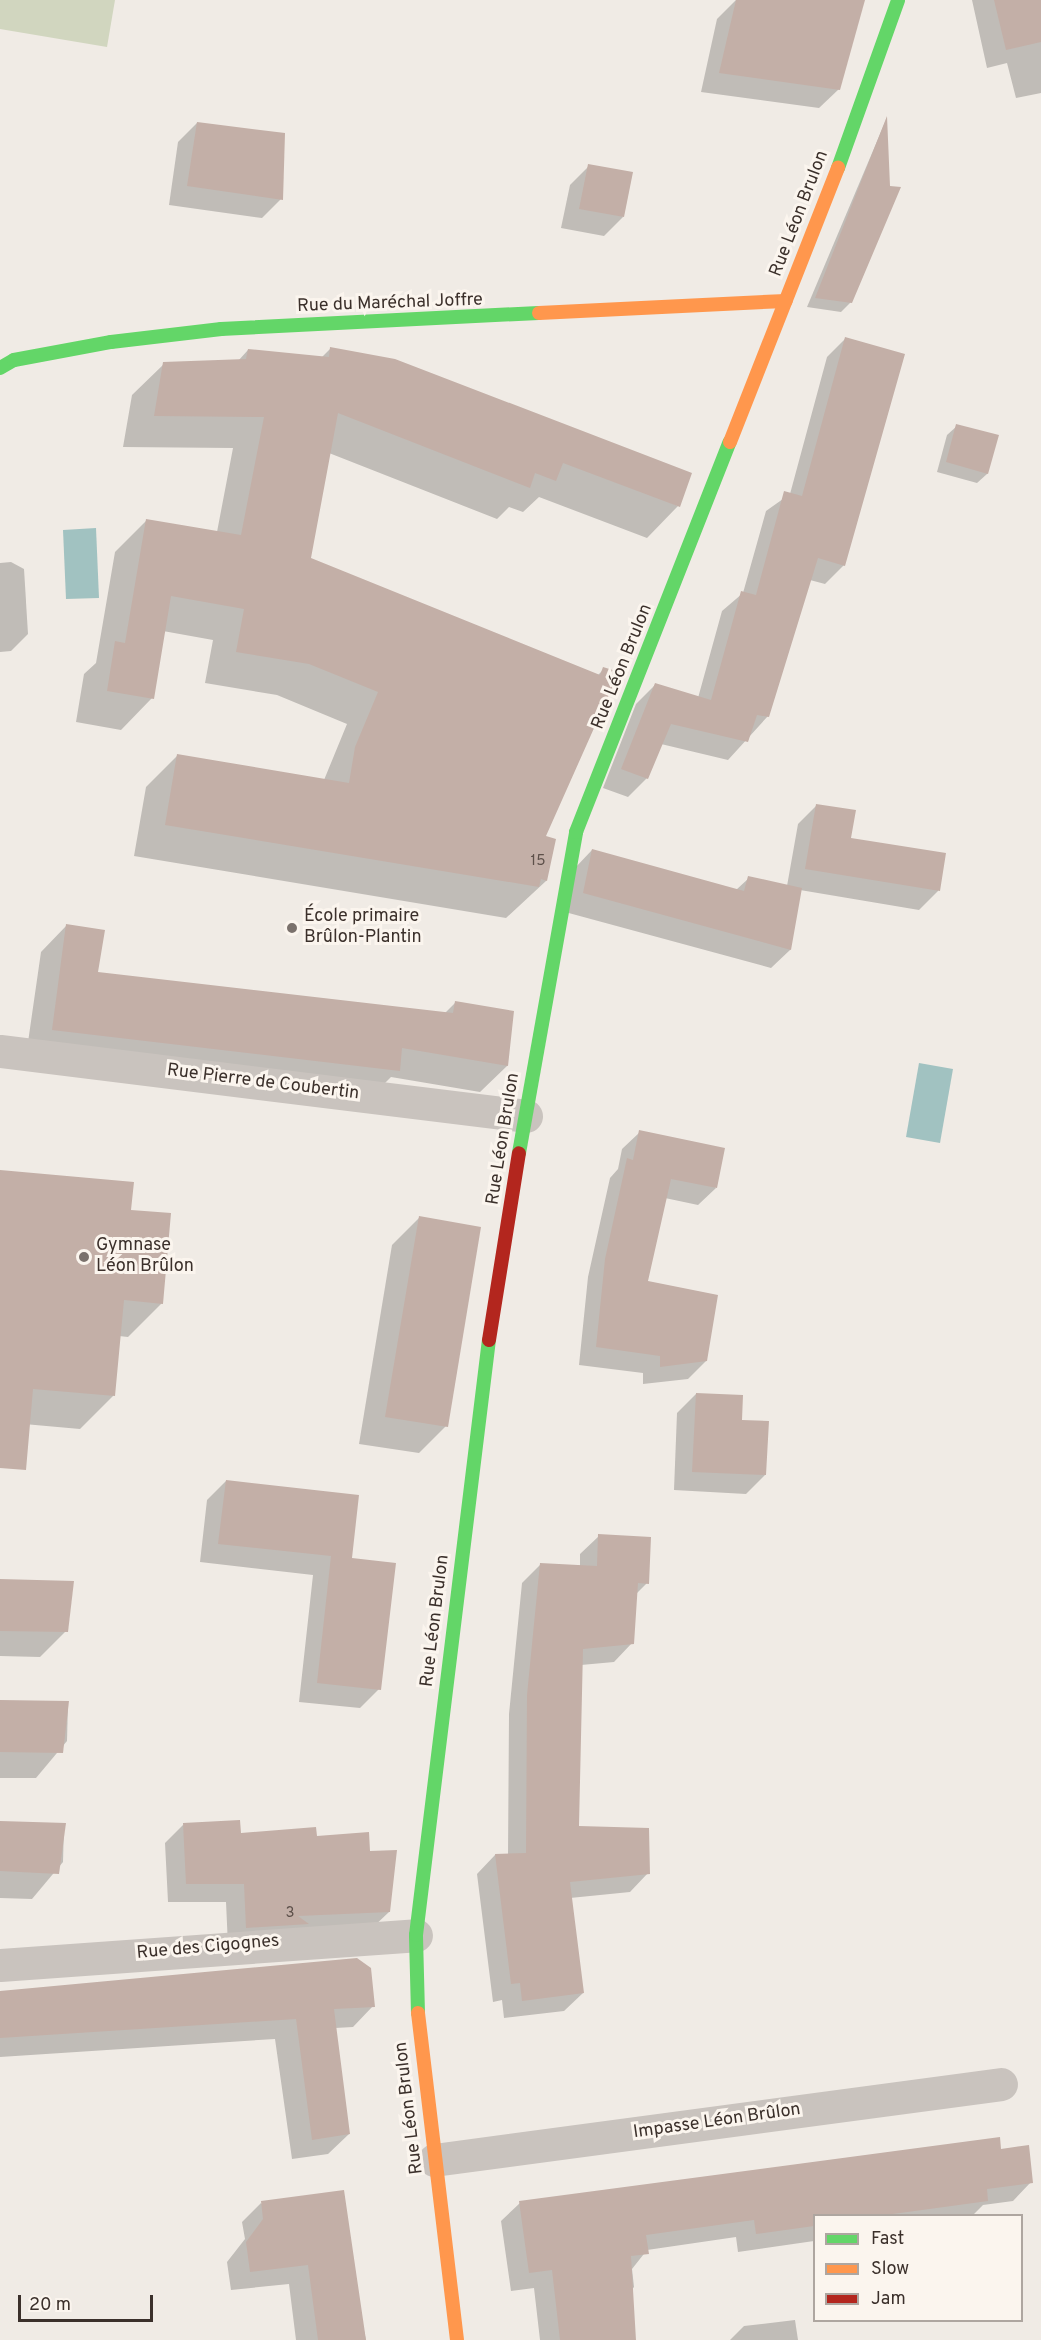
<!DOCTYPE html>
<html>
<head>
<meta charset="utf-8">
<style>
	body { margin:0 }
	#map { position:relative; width:1041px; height:2340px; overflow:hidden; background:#f0ebe5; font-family:Overpass,sans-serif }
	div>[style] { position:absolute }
	.green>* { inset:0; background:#d1d6bf }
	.water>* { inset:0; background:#a1c2c1 }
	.shadow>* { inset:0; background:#0003 }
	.building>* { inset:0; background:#c3afa7 }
	.street>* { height:33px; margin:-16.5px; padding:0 16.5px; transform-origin:16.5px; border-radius:16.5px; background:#c9c3be }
	.fast>* { height:14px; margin:-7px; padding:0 7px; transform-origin:7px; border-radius:7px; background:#63d668 }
	.slow>* { height:14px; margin:-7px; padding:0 7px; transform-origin:7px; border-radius:7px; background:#ff974d }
	.jam>* { height:14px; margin:-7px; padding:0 7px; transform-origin:7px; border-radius:7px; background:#b3261e }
	.dots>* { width:16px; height:16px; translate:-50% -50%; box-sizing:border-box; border:3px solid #fbf5ee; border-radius:50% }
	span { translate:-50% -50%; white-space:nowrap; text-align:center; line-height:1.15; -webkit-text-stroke:6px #fbf5ee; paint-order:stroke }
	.number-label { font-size:15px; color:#5d504a }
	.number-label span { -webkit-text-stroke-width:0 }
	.street-label { font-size:18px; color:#3b302b }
	.poi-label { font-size:18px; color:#3b302b }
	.left { translate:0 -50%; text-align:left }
	.legend { position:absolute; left:813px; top:2214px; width:210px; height:108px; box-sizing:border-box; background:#fbf5ee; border:2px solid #aea6a0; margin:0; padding:8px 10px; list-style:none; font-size:18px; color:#3b302b }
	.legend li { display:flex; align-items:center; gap:12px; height:30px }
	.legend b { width:30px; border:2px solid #aea6a0 }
	.scale { position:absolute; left:18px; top:2295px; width:135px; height:27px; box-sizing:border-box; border:3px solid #3b302b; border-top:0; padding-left:8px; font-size:18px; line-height:21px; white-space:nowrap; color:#3b302b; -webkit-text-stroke:4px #fbf5ee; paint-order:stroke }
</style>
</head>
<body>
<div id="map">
	<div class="green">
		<div style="clip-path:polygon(0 0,115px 0,107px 47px,0 29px)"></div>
	</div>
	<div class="water">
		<div style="clip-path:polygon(96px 528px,99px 598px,66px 599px,63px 530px)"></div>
		<div style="clip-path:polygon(919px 1063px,953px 1069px,940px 1143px,906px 1137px)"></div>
	</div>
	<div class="shadow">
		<div style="clip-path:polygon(736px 0,846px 0,839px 89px,819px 108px,701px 92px,717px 19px)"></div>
		<div style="clip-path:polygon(972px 0,1041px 0,1041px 93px,1016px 98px,1007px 63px,987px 68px)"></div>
		<div style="clip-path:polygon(886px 120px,851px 302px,841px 312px,807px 307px)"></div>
		<div style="clip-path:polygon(197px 123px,281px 199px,262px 218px,169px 205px,178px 142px)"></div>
		<div style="clip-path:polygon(589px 166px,623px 217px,604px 236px,561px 228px,570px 185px)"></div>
		<div style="clip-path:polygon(846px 338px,844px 565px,825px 584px,810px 580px,768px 716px,728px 760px,661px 744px,647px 778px,628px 797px,603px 788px,636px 704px,655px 685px,698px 698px,722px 611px,743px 593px,766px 511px,790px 494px,827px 357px)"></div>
		<div style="clip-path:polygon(331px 348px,678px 506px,647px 538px,539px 497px,523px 512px,509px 507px,497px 519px,329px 453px,310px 559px,598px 675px,604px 669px,543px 837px,554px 840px,546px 881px,506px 918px,134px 856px,146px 787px,177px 756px,324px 780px,347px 724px,277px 695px,205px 683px,213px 640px,163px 631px,152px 698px,121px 730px,76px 722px,84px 674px,96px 663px,115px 552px,147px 520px,217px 532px,233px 448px,123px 447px,132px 395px,164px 364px,238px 361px,248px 350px,322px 357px)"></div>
		<div style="clip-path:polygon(957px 426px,997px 436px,987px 474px,977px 483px,937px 472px,947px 435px)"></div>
		<div style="clip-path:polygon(11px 562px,24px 569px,28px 634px,11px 651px,0 652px,0 563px)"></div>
		<div style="clip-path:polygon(817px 805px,850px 839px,944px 854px,938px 891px,919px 910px,800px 890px,790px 950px,771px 968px,565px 912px,574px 869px,592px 850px,736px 890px,749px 878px,787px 886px,798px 824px)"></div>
		<div style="clip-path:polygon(67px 925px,97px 973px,444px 1014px,455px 1003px,513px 1013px,507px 1066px,480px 1092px,391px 1077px,372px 1096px,26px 1056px,41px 952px)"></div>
		<div style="clip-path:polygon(640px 1132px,716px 1188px,698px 1205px,665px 1198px,647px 1282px,706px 1361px,688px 1379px,643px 1384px,643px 1373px,579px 1365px,588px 1277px,610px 1178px,618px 1169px,622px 1149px)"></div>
		<div style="clip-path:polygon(0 1171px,130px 1211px,162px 1303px,128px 1337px,119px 1336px,113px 1396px,80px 1429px,24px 1424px,0 1448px)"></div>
		<div style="clip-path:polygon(419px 1218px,446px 1426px,419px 1453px,359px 1444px,392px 1245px)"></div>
		<div style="clip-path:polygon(696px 1394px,740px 1421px,765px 1475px,746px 1494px,674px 1490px,677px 1413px)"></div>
		<div style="clip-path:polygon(226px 1481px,350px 1559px,379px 1689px,360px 1708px,299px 1702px,313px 1575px,200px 1562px,207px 1500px)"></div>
		<div style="clip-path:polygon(599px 1536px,647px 1583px,635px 1595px,632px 1643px,614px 1662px,581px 1665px,577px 1827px,648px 1873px,630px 1892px,570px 1898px,583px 1993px,564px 2011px,504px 2018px,502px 2000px,493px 2002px,477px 1874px,495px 1855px,508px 1855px,509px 1714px,522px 1583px,540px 1565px,580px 1566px,580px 1554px)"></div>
		<div style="clip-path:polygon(0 1580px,66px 1631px,40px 1657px,0 1656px)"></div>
		<div style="clip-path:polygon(0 1701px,68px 1703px,67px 1741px,36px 1778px,0 1778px)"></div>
		<div style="clip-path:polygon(0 1822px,64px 1824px,63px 1862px,32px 1899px,0 1898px)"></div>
		<div style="clip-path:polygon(183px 1825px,239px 1835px,316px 1837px,368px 1853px,389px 1912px,370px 1930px,228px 1946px,226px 1902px,168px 1902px,165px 1843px)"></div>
		<div style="clip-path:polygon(357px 1960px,373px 2006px,353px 2027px,335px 2028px,349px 2134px,328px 2154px,292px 2159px,275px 2039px,0 2057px,0 1992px)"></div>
		<div style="clip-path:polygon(1000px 2151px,1031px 2182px,1013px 2201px,983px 2205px,972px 2216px,814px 2216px,814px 2241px,738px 2252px,736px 2237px,647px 2250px,632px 2269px,634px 2287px,628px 2294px,634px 2340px,540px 2340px,534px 2288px,511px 2291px,501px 2221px,520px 2203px)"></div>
		<div style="clip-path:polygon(261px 2203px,361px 2317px,366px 2340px,296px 2340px,289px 2284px,231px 2290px,227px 2262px,245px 2239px,242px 2222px)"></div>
		<div style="clip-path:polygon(795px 2320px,798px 2340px,730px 2340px,744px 2326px)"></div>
	</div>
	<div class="building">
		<div style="clip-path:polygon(736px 0,865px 0,840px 90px,719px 73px)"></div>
		<div style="clip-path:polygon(994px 0,1041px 0,1041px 42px,1006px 50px)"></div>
		<div style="clip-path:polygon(887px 116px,890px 186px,901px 187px,852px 303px,815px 298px)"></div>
		<div style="clip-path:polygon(197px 122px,285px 133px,283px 200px,187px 186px)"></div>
		<div style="clip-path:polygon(588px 164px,633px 172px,624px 217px,579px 209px)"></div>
		<div style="clip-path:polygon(845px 337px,905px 354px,845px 566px,818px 558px,769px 717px,757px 715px,748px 742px,671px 724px,648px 779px,621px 769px,655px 683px,711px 700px,741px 591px,756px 595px,784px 491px,802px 496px)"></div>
		<div style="clip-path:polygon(330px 347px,395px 359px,692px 473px,680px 507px,563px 463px,556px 481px,535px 473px,530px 488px,338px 413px,311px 558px,600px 675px,603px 667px,619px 672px,546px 836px,556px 839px,547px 881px,541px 879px,539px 887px,165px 825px,177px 754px,349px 783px,355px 747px,378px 692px,309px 664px,236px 652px,244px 609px,171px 596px,154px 699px,107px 691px,115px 641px,125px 643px,146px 519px,241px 535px,264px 417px,154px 416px,163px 362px,246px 359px,248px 349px,329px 357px)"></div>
		<div style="clip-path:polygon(956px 424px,999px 435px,988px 474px,946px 462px)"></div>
		<div style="clip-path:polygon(816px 804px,856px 810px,851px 838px,946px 853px,940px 891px,805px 869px)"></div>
		<div style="clip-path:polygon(592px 849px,744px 891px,748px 876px,802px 888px,791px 950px,583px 893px)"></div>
		<div style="clip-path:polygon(66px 924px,105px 930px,98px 972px,453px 1013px,455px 1001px,514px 1011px,508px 1066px,402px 1048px,400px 1071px,52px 1030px)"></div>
		<div style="clip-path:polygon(639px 1130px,725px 1148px,717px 1188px,671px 1179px,648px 1281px,718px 1295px,707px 1361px,660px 1367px,660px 1356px,596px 1347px,605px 1259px,627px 1158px,633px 1160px)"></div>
		<div style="clip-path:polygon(0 1170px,134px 1182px,131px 1210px,171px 1213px,163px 1304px,124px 1300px,115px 1396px,33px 1389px,26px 1470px,0 1468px)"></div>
		<div style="clip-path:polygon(419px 1216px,481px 1227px,448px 1427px,385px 1417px)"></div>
		<div style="clip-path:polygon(696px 1393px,743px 1395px,742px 1420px,769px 1421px,766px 1475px,692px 1472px)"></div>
		<div style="clip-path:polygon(226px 1480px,359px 1495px,352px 1558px,396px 1563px,381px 1690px,317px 1683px,331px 1556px,218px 1544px)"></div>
		<div style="clip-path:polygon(598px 1534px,651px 1537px,649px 1584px,638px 1583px,634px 1644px,583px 1649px,579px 1826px,649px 1828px,650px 1874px,570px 1882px,584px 1993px,522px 2001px,520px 1983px,511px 1984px,495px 1854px,526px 1853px,527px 1695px,540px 1563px,597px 1566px)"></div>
		<div style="clip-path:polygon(0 1579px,74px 1581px,68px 1632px,0 1631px)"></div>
		<div style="clip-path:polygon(0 1700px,69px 1701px,63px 1753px,0 1752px)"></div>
		<div style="clip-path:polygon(240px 1820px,241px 1833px,316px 1827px,317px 1836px,369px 1832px,370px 1851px,397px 1850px,390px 1912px,298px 1916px,309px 1924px,246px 1928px,244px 1884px,186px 1884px,183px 1823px)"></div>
		<div style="clip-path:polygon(0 1821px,66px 1823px,59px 1874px,0 1871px)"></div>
		<div style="clip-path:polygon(357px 1958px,371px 1968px,375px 2007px,334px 2009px,350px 2134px,312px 2140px,296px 2019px,0 2038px,0 1991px)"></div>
		<div style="clip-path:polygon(1000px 2137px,1001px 2149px,1029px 2145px,1033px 2183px,987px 2189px,988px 2201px,878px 2216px,814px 2216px,814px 2226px,756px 2234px,754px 2220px,646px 2235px,649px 2254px,631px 2256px,636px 2340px,560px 2340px,552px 2270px,529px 2273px,519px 2201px)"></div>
		<div style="clip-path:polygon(344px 2190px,366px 2340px,318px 2340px,308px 2265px,250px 2272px,246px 2242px,263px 2219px,261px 2201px)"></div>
	</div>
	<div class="street">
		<div style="left:0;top:1051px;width:530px;rotate:7.04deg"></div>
		<div style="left:0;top:1965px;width:417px;rotate:-4.1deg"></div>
		<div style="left:434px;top:2160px;width:572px;rotate:-7.63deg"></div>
	</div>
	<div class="fast">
		<div style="left:838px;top:168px;width:178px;rotate:-70.3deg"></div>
		<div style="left:0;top:368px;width:16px;rotate:-30deg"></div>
		<div style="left:14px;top:360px;width:99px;rotate:-10.5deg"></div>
		<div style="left:111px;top:342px;width:111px;rotate:-6.7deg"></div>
		<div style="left:221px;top:329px;width:318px;rotate:-2.9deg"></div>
		<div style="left:519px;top:1153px;width:326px;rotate:-79.9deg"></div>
		<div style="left:576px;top:832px;width:419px;rotate:-68.5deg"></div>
		<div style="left:418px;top:2013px;width:78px;rotate:-91.5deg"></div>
		<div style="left:416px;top:1935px;width:599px;rotate:-83.01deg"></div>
	</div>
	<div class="slow">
		<div style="left:539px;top:313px;width:247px;rotate:-2.8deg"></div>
		<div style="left:730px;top:442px;width:295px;rotate:-68.5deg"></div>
		<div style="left:418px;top:2013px;width:329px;rotate:83.2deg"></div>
	</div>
	<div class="jam">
		<div style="left:489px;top:1340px;width:189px;rotate:-80.9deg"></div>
	</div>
	<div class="dots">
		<div style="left:292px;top:928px;background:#7a716c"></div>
		<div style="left:84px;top:1257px;background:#7a716c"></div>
	</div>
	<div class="number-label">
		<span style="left:538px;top:862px">15</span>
		<span style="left:290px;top:1914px">3</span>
	</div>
	<div class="street-label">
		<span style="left:800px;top:214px;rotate:-69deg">Rue Léon Brulon</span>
		<span style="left:390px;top:304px;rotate:-2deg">Rue du Maréchal Joffre</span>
		<span style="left:623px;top:667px;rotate:-68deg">Rue Léon Brulon</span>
		<span style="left:263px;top:1083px;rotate:7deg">Rue Pierre de Coubertin</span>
		<span style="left:504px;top:1139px;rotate:-81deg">Rue Léon Brulon</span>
		<span style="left:436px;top:1621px;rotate:-83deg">Rue Léon Brulon</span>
		<span style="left:208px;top:1948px;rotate:-5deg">Rue des Cigognes</span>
		<span style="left:410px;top:2108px;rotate:-97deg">Rue Léon Brulon</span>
		<span style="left:717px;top:2122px;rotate:-8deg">Impasse Léon Brûlon</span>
	</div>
	<div class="poi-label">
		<span class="left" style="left:304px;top:928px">École primaire<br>Brûlon-Plantin</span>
		<span class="left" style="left:96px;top:1257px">Gymnase<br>Léon Brûlon</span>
	</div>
	<ul class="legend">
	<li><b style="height:8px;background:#63d668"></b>Fast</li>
	<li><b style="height:8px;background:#ff974d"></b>Slow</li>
	<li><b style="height:8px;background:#b3261e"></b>Jam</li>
	</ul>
	<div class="scale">20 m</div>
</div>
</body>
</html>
